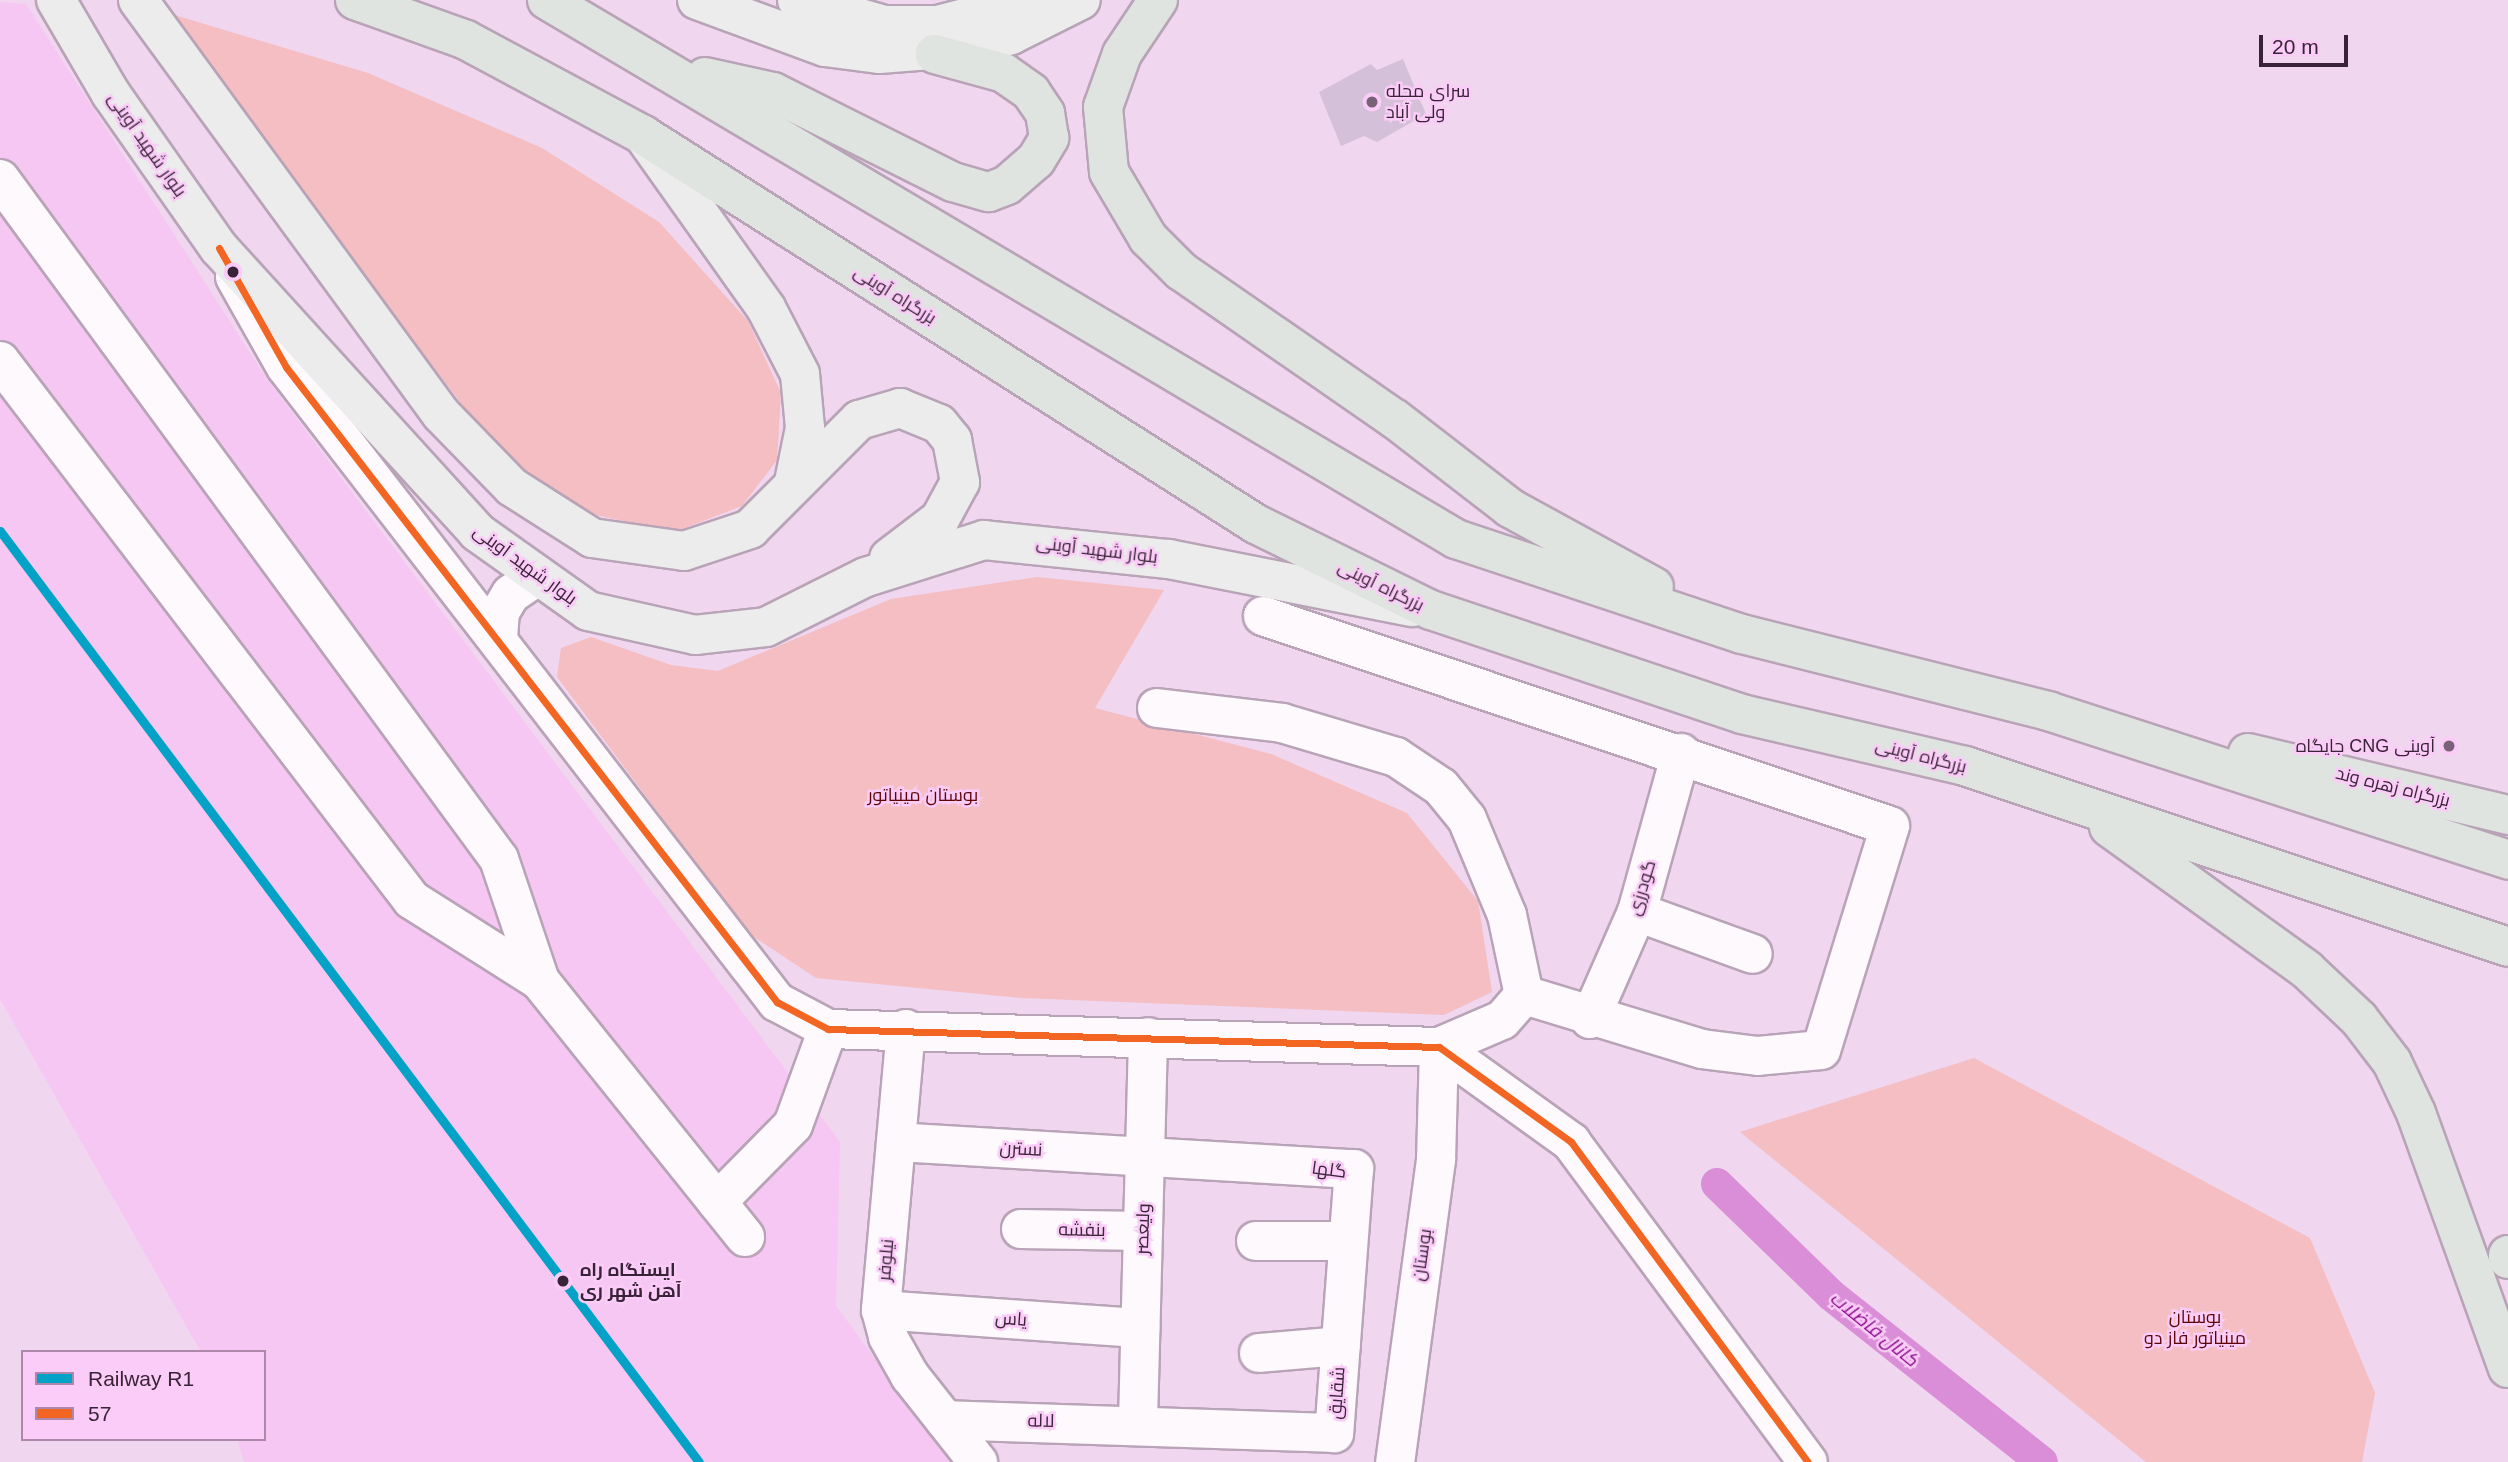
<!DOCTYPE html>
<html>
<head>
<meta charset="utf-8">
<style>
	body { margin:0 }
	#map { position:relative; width:2508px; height:1462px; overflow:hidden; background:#f0d6ee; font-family:Helvetica,Cairo,sans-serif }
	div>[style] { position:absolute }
	.built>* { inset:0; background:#f6c7f3 }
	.green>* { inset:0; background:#f4bec3 }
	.canal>* { height:32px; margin:-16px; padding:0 16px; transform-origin:16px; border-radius:16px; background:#da8ed8 }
	.building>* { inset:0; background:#d4c0d9 }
	.roads { filter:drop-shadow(2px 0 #b8a3b7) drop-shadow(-2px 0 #b8a3b7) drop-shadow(0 2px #b8a3b7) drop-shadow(0 -2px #b8a3b7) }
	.minor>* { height:38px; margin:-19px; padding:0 19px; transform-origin:19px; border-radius:19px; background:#fdf9fc }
	.major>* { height:38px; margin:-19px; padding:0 19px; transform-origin:19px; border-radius:19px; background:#ebeceb }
	.highway>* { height:38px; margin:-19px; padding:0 19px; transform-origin:19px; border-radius:19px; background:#e0e4e0 }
	.bus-1>* { height:7px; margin:-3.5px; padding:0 3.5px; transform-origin:3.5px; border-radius:3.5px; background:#f26522 }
	.rail-1>* { height:9px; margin:-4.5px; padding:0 4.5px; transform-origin:4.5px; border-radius:4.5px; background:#03a2c6 }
	.dots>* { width:19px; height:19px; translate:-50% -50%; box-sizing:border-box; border:4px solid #faccf7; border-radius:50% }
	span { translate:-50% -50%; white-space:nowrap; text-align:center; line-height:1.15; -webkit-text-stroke:5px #faccf7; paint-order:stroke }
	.poi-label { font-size:18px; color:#392338 }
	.left { translate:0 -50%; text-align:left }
	.right { translate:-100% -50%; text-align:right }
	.street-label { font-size:18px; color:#392338 }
	.park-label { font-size:18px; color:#5e0506 }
	.stop-label { font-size:18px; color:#392338; font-weight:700 }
	.water-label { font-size:19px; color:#880689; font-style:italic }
	.legend { position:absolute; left:21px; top:1350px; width:245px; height:91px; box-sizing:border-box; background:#faccf7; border:2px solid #ad88ab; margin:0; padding:9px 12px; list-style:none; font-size:21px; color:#392338 }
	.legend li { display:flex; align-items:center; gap:14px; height:35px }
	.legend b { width:35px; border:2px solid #ad88ab }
	.scale { position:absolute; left:2259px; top:35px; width:89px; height:32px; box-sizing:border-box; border:4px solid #392338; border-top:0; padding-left:9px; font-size:21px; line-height:24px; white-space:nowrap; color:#392338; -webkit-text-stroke:5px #faccf7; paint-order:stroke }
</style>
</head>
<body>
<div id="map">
	<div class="built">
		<div style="clip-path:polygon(0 2px,26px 4px,267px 379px,840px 1142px,836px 1306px,951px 1462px,244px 1462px,237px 1439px,264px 1439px,264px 1352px,201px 1352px,0 999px)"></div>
	</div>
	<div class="green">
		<div style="clip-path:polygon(158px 10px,368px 73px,542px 148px,659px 222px,748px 321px,781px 393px,777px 460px,742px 506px,674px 532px,591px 514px,501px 455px)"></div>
		<div style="clip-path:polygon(1037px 577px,1164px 590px,1095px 708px,1271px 754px,1407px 813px,1478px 901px,1492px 992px,1444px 1015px,1021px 998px,816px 978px,748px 933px,557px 677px,561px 648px,591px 637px,671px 665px,718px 671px,891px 599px)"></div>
		<div style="clip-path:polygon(1974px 1058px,2310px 1238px,2375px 1393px,2362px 1462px,2146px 1462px,1740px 1132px)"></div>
	</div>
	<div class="canal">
		<div style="left:1717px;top:1184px;width:159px;rotate:44.2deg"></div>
		<div style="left:1831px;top:1295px;width:269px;rotate:38.4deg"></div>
	</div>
	<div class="building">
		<div style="clip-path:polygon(1403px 59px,1426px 114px,1377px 142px,1364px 136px,1341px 146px,1319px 92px,1371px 64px,1377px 70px)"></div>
	</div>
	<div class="roads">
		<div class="minor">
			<div style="left:0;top:179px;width:843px;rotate:53.73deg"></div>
			<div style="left:499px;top:859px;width:129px;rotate:71.4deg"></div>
			<div style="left:235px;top:277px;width:103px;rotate:60.5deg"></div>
			<div style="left:286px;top:367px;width:803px;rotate:52.29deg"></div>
			<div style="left:777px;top:1002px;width:58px;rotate:27.9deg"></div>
			<div style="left:828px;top:1029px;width:611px;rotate:1.69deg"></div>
			<div style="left:1439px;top:1047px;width:163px;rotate:35.7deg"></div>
			<div style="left:1571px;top:1142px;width:398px;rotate:53.5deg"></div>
			<div style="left:0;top:361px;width:678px;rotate:52.61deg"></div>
			<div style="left:412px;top:900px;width:151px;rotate:32.3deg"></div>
			<div style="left:540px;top:981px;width:328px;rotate:51.3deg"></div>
			<div style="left:1263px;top:616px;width:661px;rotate:18.52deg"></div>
			<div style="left:1890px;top:826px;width:234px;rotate:107.1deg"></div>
			<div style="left:1821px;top:1050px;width:63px;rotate:174.6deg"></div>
			<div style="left:1758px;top:1056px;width:56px;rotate:-172.9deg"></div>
			<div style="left:1702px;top:1049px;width:186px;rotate:-163.1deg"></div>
			<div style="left:498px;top:639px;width:27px;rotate:-86deg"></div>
			<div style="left:500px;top:612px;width:21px;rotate:-59deg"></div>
			<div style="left:511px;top:594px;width:32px;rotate:-34deg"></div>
			<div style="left:1157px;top:708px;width:126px;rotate:6.8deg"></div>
			<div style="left:1282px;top:723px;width:119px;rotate:16.6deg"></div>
			<div style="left:1396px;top:757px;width:54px;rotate:33.7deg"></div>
			<div style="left:1441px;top:787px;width:41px;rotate:50.9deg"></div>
			<div style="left:1467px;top:819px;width:104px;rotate:67.4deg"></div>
			<div style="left:1507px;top:915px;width:82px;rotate:78deg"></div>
			<div style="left:1524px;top:995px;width:33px;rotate:131deg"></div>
			<div style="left:1502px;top:1020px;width:69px;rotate:156.8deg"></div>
			<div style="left:1439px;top:1047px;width:113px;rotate:91.5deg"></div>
			<div style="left:1436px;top:1160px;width:305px;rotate:97.7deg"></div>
			<div style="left:1637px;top:912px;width:123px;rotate:19.9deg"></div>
			<div style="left:1590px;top:1019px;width:117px;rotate:-66.3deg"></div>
			<div style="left:1637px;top:912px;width:165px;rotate:-74.5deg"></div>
			<div style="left:906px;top:1029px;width:282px;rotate:95.1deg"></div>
			<div style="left:881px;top:1310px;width:28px;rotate:75deg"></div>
			<div style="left:888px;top:1337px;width:45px;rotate:60.6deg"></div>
			<div style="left:910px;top:1376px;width:110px;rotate:51.7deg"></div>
			<div style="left:896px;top:1142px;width:459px;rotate:3.4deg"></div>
			<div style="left:1354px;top:1169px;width:265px;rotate:94.3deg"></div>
			<div style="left:1334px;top:1433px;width:389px;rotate:-178.1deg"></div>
			<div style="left:717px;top:1202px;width:108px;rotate:-45.4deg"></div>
			<div style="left:793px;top:1125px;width:102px;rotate:-70deg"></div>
			<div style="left:1021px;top:1229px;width:122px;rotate:0.9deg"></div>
			<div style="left:1256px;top:1241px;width:92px"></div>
			<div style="left:881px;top:1310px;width:260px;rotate:4deg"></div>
			<div style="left:1259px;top:1353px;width:82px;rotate:-4.9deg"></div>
			<div style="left:1138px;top:1421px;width:384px;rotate:-88.5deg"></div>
		</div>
		<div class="major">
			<div style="left:56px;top:0;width:109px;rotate:59.7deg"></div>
			<div style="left:111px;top:94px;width:188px;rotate:55deg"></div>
			<div style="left:219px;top:248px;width:384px;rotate:47.7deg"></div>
			<div style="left:477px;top:532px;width:136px;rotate:35.4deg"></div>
			<div style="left:588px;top:611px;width:110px;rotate:12.6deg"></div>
			<div style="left:695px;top:635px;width:71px;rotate:-6.4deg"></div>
			<div style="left:766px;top:627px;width:112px;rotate:-26.6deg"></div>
			<div style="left:866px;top:577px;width:124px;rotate:-17.4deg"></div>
			<div style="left:984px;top:540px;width:186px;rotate:5.9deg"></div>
			<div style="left:1169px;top:559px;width:248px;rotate:11.2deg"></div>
			<div style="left:138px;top:0;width:513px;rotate:53.8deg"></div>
			<div style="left:441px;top:414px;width:102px;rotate:45.8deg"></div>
			<div style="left:512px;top:487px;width:95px;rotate:32.5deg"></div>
			<div style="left:592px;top:538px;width:93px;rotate:8deg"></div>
			<div style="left:684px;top:551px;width:70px;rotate:-18.4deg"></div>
			<div style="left:750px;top:529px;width:154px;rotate:-45deg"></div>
			<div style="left:859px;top:420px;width:43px;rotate:-16.3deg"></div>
			<div style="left:900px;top:408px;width:42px;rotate:22.3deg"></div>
			<div style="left:939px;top:424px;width:21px;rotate:51deg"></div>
			<div style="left:952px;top:440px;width:43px;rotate:79.2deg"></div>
			<div style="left:960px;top:482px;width:42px;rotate:118.4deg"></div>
			<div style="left:940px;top:519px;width:64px;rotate:142.6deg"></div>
			<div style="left:697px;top:0;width:136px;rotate:20.2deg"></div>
			<div style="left:825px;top:47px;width:54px;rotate:7.4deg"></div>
			<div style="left:879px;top:54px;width:91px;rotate:-4.4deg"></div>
			<div style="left:970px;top:47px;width:43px;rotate:-16.3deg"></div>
			<div style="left:1011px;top:35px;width:78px;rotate:-26.6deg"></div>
			<div style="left:797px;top:0;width:91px;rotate:16deg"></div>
			<div style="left:884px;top:25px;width:54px"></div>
			<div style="left:938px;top:25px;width:95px;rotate:-14.6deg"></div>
			<div style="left:643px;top:135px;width:212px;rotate:54.6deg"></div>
			<div style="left:766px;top:308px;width:74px;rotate:62.7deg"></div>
			<div style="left:800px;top:374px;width:54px;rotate:84.7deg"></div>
			<div style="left:805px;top:428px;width:55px;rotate:101.5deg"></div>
		</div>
		<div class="highway">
			<div style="left:355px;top:0;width:118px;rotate:19.8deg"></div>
			<div style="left:466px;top:40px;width:201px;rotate:28.2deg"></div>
			<div style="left:643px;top:135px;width:726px;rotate:32.4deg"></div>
			<div style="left:1256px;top:524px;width:195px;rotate:26.2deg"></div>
			<div style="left:1431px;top:610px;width:328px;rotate:18.5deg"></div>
			<div style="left:1742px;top:714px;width:229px;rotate:13.1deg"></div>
			<div style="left:1965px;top:766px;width:572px;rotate:18.43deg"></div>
			<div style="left:547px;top:0;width:1057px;rotate:30.67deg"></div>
			<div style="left:1456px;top:539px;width:301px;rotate:18.4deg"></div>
			<div style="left:1742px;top:634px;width:316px;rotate:14.1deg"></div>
			<div style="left:2048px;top:711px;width:484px;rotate:17.9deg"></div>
			<div style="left:1158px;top:0;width:65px;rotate:123.7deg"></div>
			<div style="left:1122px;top:54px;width:56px;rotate:109.7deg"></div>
			<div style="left:1103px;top:107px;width:65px;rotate:84.7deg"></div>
			<div style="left:1109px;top:172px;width:77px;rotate:59.4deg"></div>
			<div style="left:1148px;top:238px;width:47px;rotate:45deg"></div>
			<div style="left:1181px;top:271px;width:260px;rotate:34.7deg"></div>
			<div style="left:1395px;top:419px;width:145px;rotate:37.7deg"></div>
			<div style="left:1510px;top:508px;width:164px;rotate:28.7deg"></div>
			<div style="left:705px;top:77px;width:70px;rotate:12.4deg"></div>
			<div style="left:773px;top:92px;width:201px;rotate:26.6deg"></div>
			<div style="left:953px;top:182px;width:37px;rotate:16deg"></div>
			<div style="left:989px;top:192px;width:19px;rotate:-21deg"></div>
			<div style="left:1007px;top:185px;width:38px;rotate:-41deg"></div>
			<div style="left:1036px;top:160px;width:26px;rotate:-59deg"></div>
			<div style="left:1049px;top:138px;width:25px;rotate:-99deg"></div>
			<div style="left:1045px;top:113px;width:25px;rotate:-124deg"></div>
			<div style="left:1031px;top:92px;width:33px;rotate:-145deg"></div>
			<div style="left:1004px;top:73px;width:72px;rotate:-164.6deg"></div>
			<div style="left:2248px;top:753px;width:267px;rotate:13.4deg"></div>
			<div style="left:2109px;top:827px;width:244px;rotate:35.8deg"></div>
			<div style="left:2307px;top:970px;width:71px;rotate:43.3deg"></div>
			<div style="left:2359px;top:1019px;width:54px;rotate:52.5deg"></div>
			<div style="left:2392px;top:1062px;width:56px;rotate:64.8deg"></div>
			<div style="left:2416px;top:1113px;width:271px;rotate:70.2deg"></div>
			<div style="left:2508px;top:1255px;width:4px;rotate:90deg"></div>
		</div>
	</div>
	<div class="bus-1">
		<div style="left:219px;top:248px;width:137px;rotate:60.6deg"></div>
		<div style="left:286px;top:367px;width:803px;rotate:52.29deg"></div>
		<div style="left:777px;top:1002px;width:58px;rotate:27.9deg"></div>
		<div style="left:828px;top:1029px;width:611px;rotate:1.69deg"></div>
		<div style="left:1439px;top:1047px;width:163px;rotate:35.7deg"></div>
		<div style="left:1571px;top:1142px;width:398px;rotate:53.5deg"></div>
	</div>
	<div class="rail-1">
		<div style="left:0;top:531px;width:1164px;rotate:53.1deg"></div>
	</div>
	<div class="dots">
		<div style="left:1372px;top:102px;background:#796278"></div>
		<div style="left:233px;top:272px;background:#392338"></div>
		<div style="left:2449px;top:746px;background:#796278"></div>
		<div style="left:563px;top:1281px;background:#392338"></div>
	</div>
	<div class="poi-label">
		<span class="left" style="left:1386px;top:102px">سرای محله<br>ولی آباد</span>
		<span class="right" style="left:2435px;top:746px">جایگاه CNG آوینی</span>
	</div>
	<div class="street-label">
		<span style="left:147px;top:145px;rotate:55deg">بلوار شهید آوینی</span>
		<span style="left:895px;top:295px;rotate:32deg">بزرگراه آوینی</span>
		<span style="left:1097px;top:550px;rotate:7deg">بلوار شهید آوینی</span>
		<span style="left:525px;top:565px;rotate:36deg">بلوار شهید آوینی</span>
		<span style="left:1381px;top:586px;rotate:26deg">بزرگراه آوینی</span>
		<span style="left:1921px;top:756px;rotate:14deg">بزرگراه آوینی</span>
		<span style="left:2393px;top:787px;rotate:14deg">بزرگراه زهره وند</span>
		<span style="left:1642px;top:888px;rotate:-73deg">گودرزی</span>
		<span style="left:1021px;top:1149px;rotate:3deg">نسترن</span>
		<span style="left:1329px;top:1170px;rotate:8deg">گلها</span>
		<span style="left:1143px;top:1229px;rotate:-88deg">ولیعصر</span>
		<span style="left:1082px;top:1230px;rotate:1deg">بنفشه</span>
		<span style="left:1422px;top:1255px;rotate:-82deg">بوستان</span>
		<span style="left:886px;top:1260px;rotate:-85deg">نیلوفر</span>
		<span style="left:1011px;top:1319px;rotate:4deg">یاس</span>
		<span style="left:1337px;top:1393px;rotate:-86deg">شقایق</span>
		<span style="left:1041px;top:1421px;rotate:1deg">لاله</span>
	</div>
	<div class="park-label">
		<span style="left:923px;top:795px">بوستان مینیاتور</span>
		<span style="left:2195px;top:1328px">بوستان<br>مینیاتور فاز دو</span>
	</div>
	<div class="stop-label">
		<span class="left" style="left:580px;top:1281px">ایستگاه راه<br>آهن شهر ری</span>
	</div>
	<div class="water-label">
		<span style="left:1874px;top:1329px;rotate:39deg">کانال فاضلاب</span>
	</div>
	<ul class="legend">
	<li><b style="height:9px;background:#03a2c6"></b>Railway R1</li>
	<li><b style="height:9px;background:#f26522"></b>57</li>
	</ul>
	<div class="scale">20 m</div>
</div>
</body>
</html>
